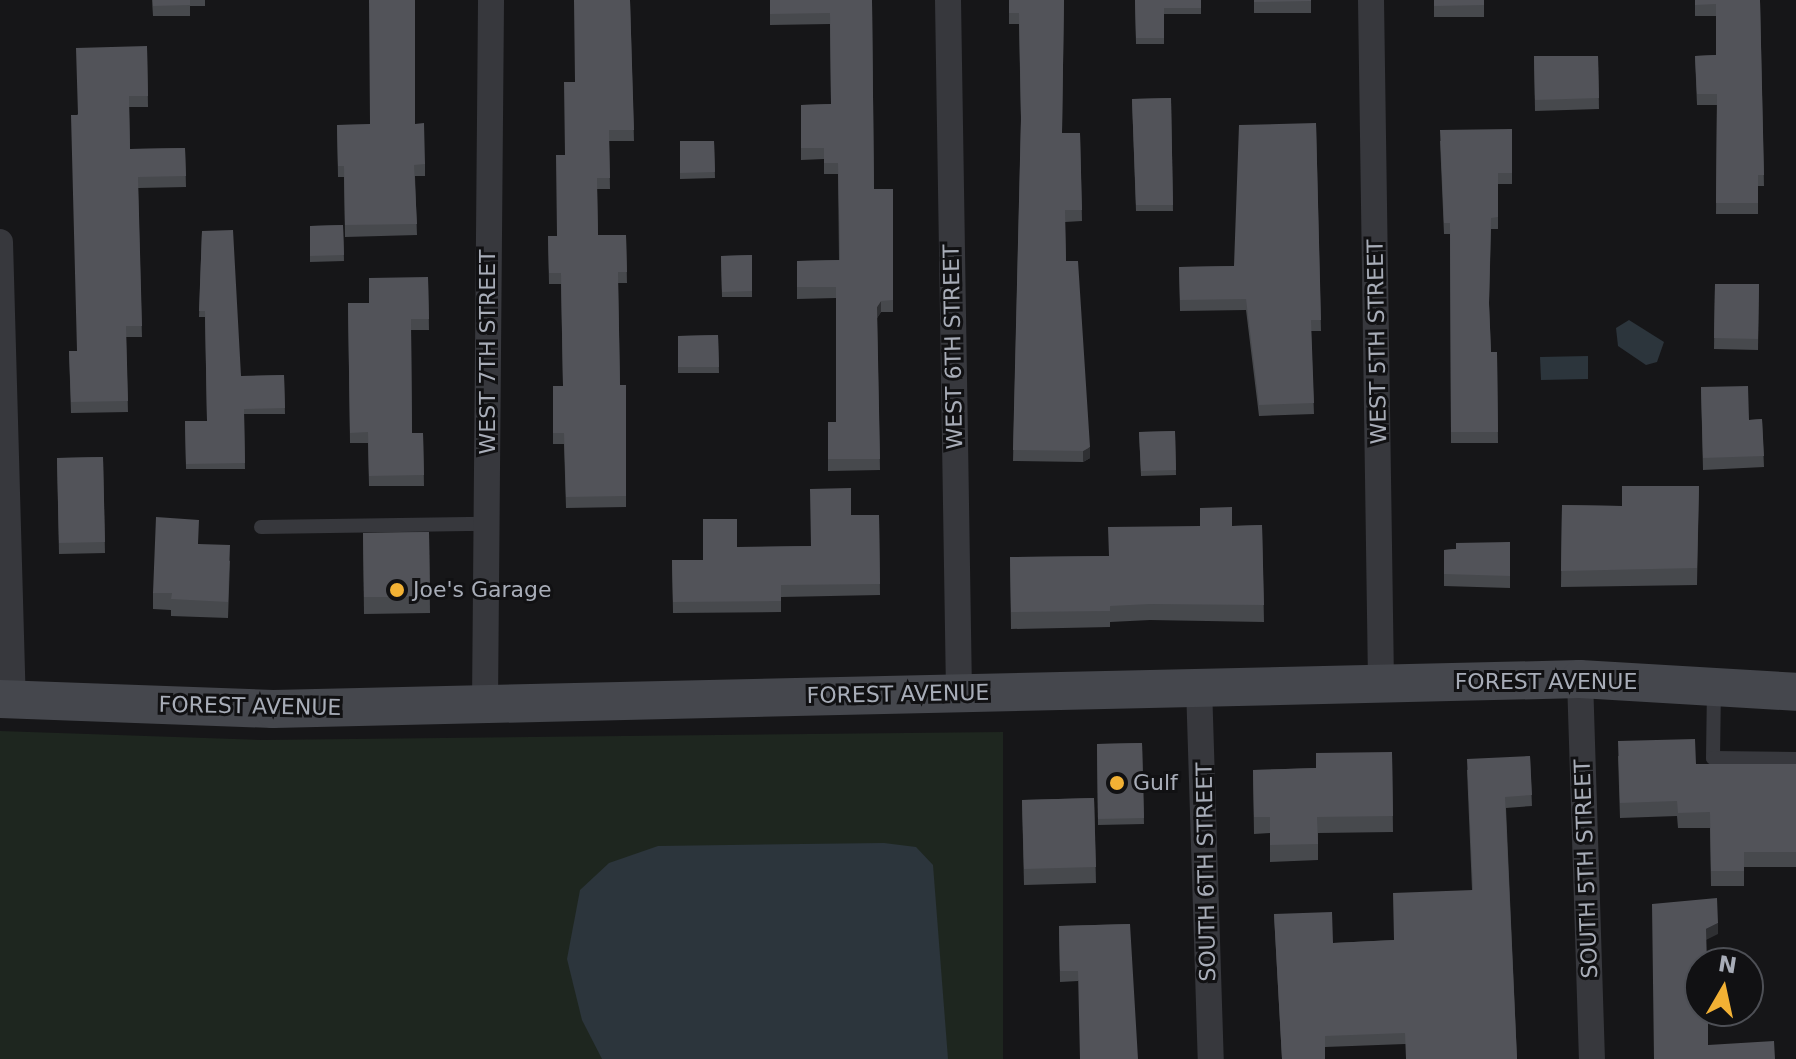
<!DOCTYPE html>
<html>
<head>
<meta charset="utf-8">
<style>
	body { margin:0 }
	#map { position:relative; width:1796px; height:1059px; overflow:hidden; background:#161618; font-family:"DejaVu Sans",sans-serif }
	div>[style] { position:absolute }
	.green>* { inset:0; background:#1e261f }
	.water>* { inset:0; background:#2c353c }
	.service>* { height:14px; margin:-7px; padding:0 7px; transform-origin:7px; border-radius:7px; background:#37383d }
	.minor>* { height:26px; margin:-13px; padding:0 13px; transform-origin:13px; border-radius:13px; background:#37383d }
	.secondary>* { height:38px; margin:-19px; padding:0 19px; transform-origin:19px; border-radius:19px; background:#45474d }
	.wall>* { inset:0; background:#47494d }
	.shaded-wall>* { inset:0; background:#2f3033 }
	.building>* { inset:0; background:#525359 }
	.dots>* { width:22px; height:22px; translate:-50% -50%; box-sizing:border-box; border:4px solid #111113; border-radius:50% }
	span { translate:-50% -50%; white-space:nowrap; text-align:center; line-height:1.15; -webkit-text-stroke:6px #111113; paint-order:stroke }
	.street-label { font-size:22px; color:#a8adb8 }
	.poi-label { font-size:22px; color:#a8adb8 }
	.left { translate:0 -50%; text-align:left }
	.north { position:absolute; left:1684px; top:947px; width:80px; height:80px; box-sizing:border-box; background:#111113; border:2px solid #4d4f55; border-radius:50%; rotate:9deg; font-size:22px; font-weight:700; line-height:32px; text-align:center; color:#a8adb8 }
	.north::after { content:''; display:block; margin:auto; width:28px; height:36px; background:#f2b134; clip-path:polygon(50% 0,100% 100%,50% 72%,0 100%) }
</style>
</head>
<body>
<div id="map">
	<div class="green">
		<div style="clip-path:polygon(0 731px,262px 740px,1003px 732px,1003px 1059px,0 1059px)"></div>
	</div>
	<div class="water">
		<div style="clip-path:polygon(1629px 320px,1664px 342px,1657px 362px,1646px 365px,1618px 346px,1616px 328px)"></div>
		<div style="clip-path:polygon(1588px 356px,1588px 379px,1541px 380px,1540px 357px)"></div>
		<div style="clip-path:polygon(884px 843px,916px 847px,933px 865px,948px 1059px,602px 1059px,582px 1020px,567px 959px,580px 890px,609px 863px,658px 846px)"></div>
	</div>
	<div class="service">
		<div style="left:261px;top:527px;width:225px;rotate:-0.8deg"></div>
		<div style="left:1714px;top:687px;width:71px;rotate:90.8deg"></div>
		<div style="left:1713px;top:758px;width:83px;rotate:0.7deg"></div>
	</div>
	<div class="minor">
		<div style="left:948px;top:0;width:693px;rotate:89.09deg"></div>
		<div style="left:1371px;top:0;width:684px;rotate:89.16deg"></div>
		<div style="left:0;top:242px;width:457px;rotate:88.4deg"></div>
		<div style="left:1580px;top:679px;width:380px;rotate:88.2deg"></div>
		<div style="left:1199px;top:686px;width:373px;rotate:88.2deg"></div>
		<div style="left:485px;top:704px;width:704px;rotate:-89.51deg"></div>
	</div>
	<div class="secondary">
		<div style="left:0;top:699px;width:273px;rotate:2.1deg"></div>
		<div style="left:273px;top:709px;width:1307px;rotate:-1.31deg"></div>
		<div style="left:1580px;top:679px;width:216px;rotate:3.4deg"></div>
	</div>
	<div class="wall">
		<div style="clip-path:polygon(152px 0,205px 0,205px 6px,190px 6px,190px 16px,153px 16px)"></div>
		<div style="clip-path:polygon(630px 0,634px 141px,609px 141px,610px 189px,597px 189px,598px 235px,626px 235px,627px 283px,618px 283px,620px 385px,626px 385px,626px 507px,566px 508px,564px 444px,553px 444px,553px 386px,563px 386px,561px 284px,549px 284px,548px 236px,557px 236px,565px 155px)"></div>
		<div style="clip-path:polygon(770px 0,872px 0,874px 189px,893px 189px,893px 312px,881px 312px,877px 318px,880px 470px,828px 471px,828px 422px,836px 422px,836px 298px,797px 299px,797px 261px,839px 260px,838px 174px,824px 174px,824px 159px,801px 160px,801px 105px,831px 104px,830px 24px,770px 25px)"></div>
		<div style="clip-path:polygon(1009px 0,1064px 0,1062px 133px,1080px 133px,1082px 221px,1065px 222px,1066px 261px,1090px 458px,1083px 462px,1013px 461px,1021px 122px,1019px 24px,1009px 24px)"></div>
		<div style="clip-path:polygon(1135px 0,1201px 0,1201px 14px,1164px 14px,1164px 44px,1136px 44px)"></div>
		<div style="clip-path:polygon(1254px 0,1311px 0,1311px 13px,1254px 13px)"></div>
		<div style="clip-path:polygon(1434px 0,1484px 0,1484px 17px,1434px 17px)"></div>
		<div style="clip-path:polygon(1695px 0,1760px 0,1764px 186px,1758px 186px,1758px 214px,1716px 214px,1717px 105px,1697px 105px,1695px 56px,1716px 55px,1716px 16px,1695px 16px)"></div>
		<div style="clip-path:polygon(147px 46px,148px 107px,129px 107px,130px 149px,185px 148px,186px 187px,138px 188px,142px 337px,126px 337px,128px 412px,71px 413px,69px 351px,77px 351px,77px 115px)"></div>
		<div style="clip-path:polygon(1534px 56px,1598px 56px,1599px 109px,1535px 111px)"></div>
		<div style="clip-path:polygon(1171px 98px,1173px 211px,1136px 211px,1132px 99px)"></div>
		<div style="clip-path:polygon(1316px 123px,1321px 331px,1311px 331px,1314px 414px,1259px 416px,1246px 310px,1180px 311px,1179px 267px,1234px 266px)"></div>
		<div style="clip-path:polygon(415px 124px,425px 164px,425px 176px,415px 176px,417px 235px,345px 237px,344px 177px,338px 177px,337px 125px)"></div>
		<div style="clip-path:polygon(1512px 129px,1512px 184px,1498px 184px,1498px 229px,1491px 229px,1489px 305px,1491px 352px,1497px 352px,1498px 443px,1451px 443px,1450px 234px,1444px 234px,1440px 141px)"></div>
		<div style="clip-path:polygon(680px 141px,714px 141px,715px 178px,680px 179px)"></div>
		<div style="clip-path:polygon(343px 225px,344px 261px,310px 262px,310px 226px)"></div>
		<div style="clip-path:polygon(202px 231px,241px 376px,284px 375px,285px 414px,244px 414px,245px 469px,186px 469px,185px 421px,207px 421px,205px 317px,199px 317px)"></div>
		<div style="clip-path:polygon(752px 255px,752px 297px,722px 297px,721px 256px)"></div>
		<div style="clip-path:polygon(428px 277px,429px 330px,411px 330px,412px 433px,423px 433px,424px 486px,369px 486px,368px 443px,350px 443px,348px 303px,369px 303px)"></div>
		<div style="clip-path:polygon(1715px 284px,1759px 284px,1758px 350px,1714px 349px)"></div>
		<div style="clip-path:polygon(718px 335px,719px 373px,678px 373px,678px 336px)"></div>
		<div style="clip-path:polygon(1701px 387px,1749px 420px,1762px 419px,1764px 467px,1703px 470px)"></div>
		<div style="clip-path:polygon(1175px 431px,1176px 475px,1141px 476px,1139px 432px)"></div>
		<div style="clip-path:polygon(103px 457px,105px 553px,59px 554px,57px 458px)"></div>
		<div style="clip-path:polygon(1699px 486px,1697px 585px,1561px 587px,1562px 505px,1622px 506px)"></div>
		<div style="clip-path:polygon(851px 515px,879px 515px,880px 595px,781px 597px,781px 612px,673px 613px,672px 560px,703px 560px,737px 547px,811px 546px)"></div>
		<div style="clip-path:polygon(1262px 525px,1264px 622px,1150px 620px,1110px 622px,1110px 627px,1011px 629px,1010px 557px,1109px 556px,1232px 526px)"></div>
		<div style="clip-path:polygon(429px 532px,430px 613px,364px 614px,363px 533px)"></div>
		<div style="clip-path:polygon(1510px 542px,1510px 588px,1444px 586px,1444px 550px,1456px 549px)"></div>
		<div style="clip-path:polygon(199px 544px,230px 561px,228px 618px,171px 616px,171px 610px,153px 609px,153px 593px)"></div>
		<div style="clip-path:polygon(1142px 743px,1144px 824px,1098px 825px,1097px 744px)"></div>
		<div style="clip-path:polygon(1392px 752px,1393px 832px,1318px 833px,1318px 860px,1270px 862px,1270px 833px,1254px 834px,1253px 770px,1316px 768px)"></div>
		<div style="clip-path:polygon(1530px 756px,1532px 806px,1506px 808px,1517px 1059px,1405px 1044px,1325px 1047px,1325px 1059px,1282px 1059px,1274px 914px,1333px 943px,1394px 940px,1472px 890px,1467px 770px)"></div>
		<div style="clip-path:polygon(1618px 756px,1696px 764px,1796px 764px,1796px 867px,1744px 867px,1744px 886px,1711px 886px,1710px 828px,1678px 828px,1677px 816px,1620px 818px)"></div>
		<div style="clip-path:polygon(1094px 798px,1096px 883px,1024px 885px,1022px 800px)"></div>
		<div style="clip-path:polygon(1130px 924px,1078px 981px,1060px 982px,1059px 926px)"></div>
	</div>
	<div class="shaded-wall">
		<div style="clip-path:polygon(881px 301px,881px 312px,877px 318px,877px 307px)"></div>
		<div style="clip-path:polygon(1090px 447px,1090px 458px,1083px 462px,1083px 451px)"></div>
		<div style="clip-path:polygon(1718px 923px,1718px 934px,1706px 940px,1706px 929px)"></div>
	</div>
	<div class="building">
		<div style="clip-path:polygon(153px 0,190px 0,190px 5px,153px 6px)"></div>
		<div style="clip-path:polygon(369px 0,415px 0,415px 124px,424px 123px,425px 164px,414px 165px,417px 224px,345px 225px,344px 166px,338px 166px,337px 125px,370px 124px)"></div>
		<div style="clip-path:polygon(574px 0,630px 0,634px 130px,609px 130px,610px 178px,597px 178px,598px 235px,626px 235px,627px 272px,618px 272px,620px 385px,626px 385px,626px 496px,566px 497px,564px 433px,553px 433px,553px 386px,563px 386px,561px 273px,549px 273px,548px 236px,557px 236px,556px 155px,565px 155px,564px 82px,575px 82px)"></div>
		<div style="clip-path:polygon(770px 0,872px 0,874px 189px,893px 189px,893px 300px,881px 301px,877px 307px,880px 459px,828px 459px,828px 422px,836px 422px,836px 287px,797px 287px,797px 261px,840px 260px,838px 163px,824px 163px,824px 148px,801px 148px,801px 105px,831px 104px,830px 13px,770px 14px)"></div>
		<div style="clip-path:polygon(1009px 0,1064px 0,1062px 133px,1080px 133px,1082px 210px,1065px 210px,1066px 261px,1078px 261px,1090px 447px,1083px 451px,1013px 450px,1021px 117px,1019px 13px,1009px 13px)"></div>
		<div style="clip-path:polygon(1135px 0,1201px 0,1201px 8px,1164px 8px,1164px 38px,1136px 38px)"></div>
		<div style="clip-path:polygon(1254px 0,1311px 0,1311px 1px,1254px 2px)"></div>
		<div style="clip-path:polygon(1434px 0,1484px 0,1484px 5px,1434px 6px)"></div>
		<div style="clip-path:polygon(1695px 0,1760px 0,1764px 175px,1758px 175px,1758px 203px,1716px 203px,1717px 94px,1697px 94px,1695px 56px,1716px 55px,1716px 4px,1695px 5px)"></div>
		<div style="clip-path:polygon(147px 46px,148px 96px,129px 96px,130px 149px,185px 148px,186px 176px,138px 177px,142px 326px,126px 326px,128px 401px,71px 402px,69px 351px,77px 351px,71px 115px,78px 115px,76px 48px)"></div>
		<div style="clip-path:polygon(1534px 56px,1598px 56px,1599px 98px,1535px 100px)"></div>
		<div style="clip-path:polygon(1171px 98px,1173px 205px,1136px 205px,1132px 99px)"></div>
		<div style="clip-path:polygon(1316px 123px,1321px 320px,1311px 320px,1314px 403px,1259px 405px,1246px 299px,1180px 300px,1179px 267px,1234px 266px,1239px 125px)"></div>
		<div style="clip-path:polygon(1512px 129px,1512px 173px,1498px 173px,1498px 217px,1491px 218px,1489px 302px,1491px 352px,1497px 352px,1498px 432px,1451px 432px,1450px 223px,1444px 223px,1440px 130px)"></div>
		<div style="clip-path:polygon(680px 141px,714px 141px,715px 172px,680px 173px)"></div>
		<div style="clip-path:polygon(343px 225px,344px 255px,310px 256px,310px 226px)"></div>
		<div style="clip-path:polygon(233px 230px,241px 376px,284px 375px,285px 408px,244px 409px,245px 463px,186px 464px,185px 421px,207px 421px,205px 311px,199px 311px,202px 231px)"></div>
		<div style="clip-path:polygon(752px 255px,752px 291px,722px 292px,721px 256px)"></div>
		<div style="clip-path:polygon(428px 277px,429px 319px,411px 319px,412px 433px,423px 433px,424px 475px,369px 476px,368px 432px,350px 433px,348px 303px,369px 303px,369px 278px)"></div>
		<div style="clip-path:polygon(1715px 284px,1759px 284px,1758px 339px,1714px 338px)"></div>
		<div style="clip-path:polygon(718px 335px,719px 367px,678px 367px,678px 336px)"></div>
		<div style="clip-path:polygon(1748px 386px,1749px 420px,1762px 419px,1764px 456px,1703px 458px,1701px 387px)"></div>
		<div style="clip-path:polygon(1175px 431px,1176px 470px,1141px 471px,1139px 432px)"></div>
		<div style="clip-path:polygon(103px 457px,105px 542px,59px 543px,57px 458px)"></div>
		<div style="clip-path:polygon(1622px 486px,1699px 486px,1697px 568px,1561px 571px,1562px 505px,1622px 506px)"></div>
		<div style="clip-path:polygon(851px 488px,851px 515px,879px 515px,880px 584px,781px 585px,781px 601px,673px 602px,672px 560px,703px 560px,703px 519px,737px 519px,737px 547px,811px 546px,810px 489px)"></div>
		<div style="clip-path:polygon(1232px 507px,1232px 526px,1262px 525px,1264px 605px,1150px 604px,1110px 606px,1110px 611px,1011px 612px,1010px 557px,1109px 556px,1108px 527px,1200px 526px,1200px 508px)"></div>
		<div style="clip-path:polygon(156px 517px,199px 520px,198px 544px,230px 545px,228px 602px,171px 599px,172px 593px,153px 593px)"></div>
		<div style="clip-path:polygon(429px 532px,430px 597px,364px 597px,363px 533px)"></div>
		<div style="clip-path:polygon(1510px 542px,1510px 576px,1444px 574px,1444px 550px,1456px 549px,1456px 543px)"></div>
		<div style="clip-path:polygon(1695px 739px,1696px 764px,1796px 764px,1796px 852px,1744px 852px,1744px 871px,1711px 871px,1710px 812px,1678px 813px,1677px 801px,1620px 803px,1618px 741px)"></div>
		<div style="clip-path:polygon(1142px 743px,1144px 818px,1098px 819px,1097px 744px)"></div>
		<div style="clip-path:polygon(1392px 752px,1393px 816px,1317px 817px,1318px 844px,1270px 845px,1270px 817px,1254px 817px,1253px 770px,1316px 768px,1316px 753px)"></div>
		<div style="clip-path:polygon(1530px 756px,1532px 795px,1505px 797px,1517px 1059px,1406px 1059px,1405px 1033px,1325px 1036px,1325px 1059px,1282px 1059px,1274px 914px,1332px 912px,1333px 943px,1394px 940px,1393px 893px,1473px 890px,1467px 759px)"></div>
		<div style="clip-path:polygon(1094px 798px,1096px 867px,1024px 869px,1022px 800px)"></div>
		<div style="clip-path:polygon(1717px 898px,1718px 923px,1706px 929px,1707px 963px,1700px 963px,1700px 1011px,1708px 1011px,1708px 1045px,1774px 1041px,1775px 1059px,1654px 1059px,1652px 904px)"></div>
		<div style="clip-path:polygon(1130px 924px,1138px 1059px,1080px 1059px,1078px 971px,1060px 971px,1059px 926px)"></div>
	</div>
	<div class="dots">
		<div style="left:397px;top:590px;background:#f2b134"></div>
		<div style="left:1117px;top:783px;background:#f2b134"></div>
	</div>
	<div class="street-label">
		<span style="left:1377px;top:342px;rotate:-91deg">WEST 5TH STREET</span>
		<span style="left:953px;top:347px;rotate:-91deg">WEST 6TH STREET</span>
		<span style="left:488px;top:352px;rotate:-90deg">WEST 7TH STREET</span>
		<span style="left:1546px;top:682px">FOREST AVENUE</span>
		<span style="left:898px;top:694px;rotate:-1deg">FOREST AVENUE</span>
		<span style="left:250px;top:706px;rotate:1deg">FOREST AVENUE</span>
		<span style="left:1586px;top:869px;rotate:-92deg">SOUTH 5TH STREET</span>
		<span style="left:1206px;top:872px;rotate:-91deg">SOUTH 6TH STREET</span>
	</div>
	<div class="poi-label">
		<span class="left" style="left:413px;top:590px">Joe's Garage</span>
		<span class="left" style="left:1133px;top:783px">Gulf</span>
	</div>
	<div class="north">N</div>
</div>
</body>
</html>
